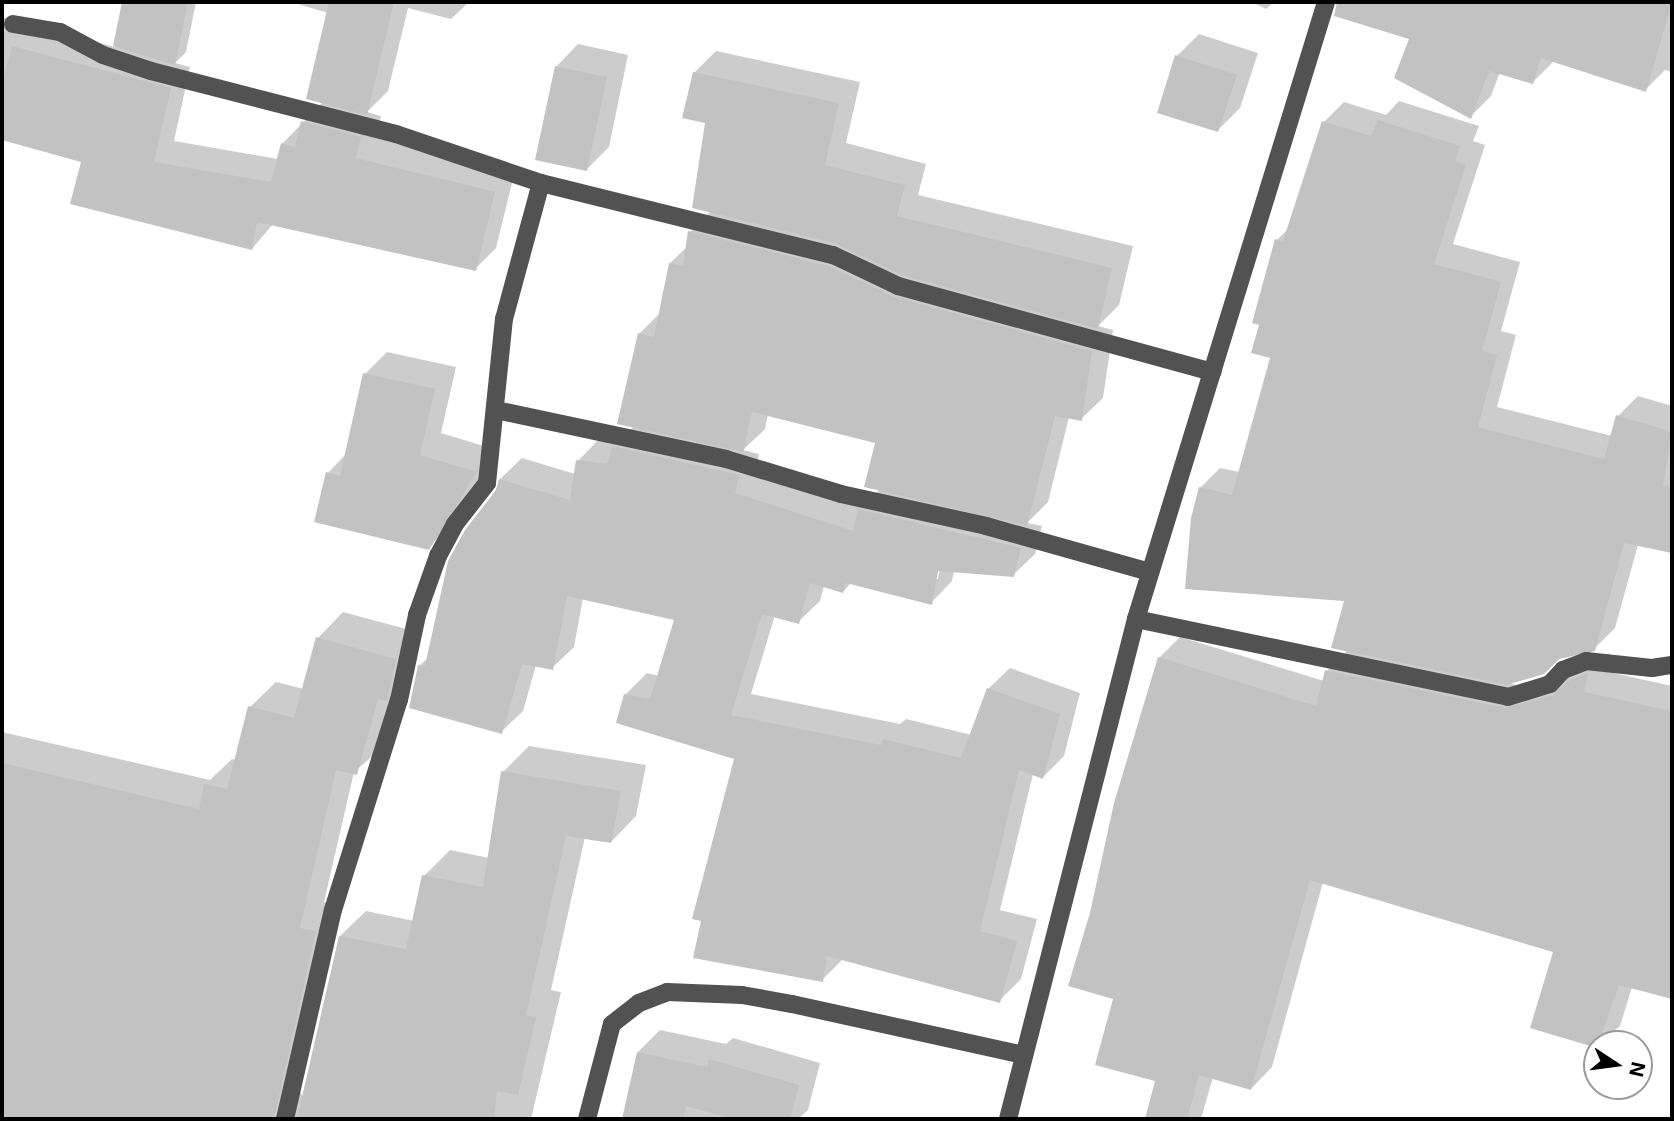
<!DOCTYPE html>
<html>
<head>
<meta charset="utf-8">
<style>
	body { margin:0 }
	#map { position:relative; width:1674px; height:1121px; overflow:hidden; background:#fff; font-family:Inter,sans-serif }
	div>[style] { position:absolute }
	.shadow>* { inset:0; background:#0003 }
	.building>* { inset:0; background:#c2c2c2 }
	.minor>* { height:18px; margin:-9px; padding:0 9px; transform-origin:9px; border-radius:9px; background:#525252 }
	span { translate:-50% -50%; white-space:nowrap; text-align:center; line-height:1.15; -webkit-text-stroke:5px #fff; paint-order:stroke }
	.frame { position:absolute; inset:0; border:4px solid #000; pointer-events:none }
	.north { position:absolute; left:1583px; top:1030px; width:70px; height:70px; box-sizing:border-box; background:#fff; border:2px solid #999; border-radius:50%; rotate:103deg; font-size:19px; font-weight:700; line-height:28px; text-align:center; color:#000 }
	.north::after { content:''; display:block; margin:auto; width:24px; height:32px; background:#000; clip-path:polygon(50% 0,100% 100%,50% 72%,0 100%) }
</style>
</head>
<body>
<div id="map">
	<div class="shadow">
		<div style="clip-path:polygon(124px 2px,196px 2px,186px 52px,175px 63px,190px 67px,174px 141px,278px 159px,282px 144px,323px 102px,328px 13px,291px 2px,469px 2px,451px 19px,408px 8px,388px 91px,367px 112px,381px 116px,376px 138px,515px 171px,496px 248px,475px 269px,273px 224px,252px 249px,84px 160px,2px 138px,2px 17px,115px 47px)"></div>
		<div style="clip-path:polygon(1252px 2px,1274px 2px,1266px 9px)"></div>
		<div style="clip-path:polygon(1354px 2px,1672px 2px,1672px 72px,1665px 70px,1645px 90px,1554px 61px,1533px 82px,1500px 72px,1491px 96px,1470px 117px,1411px 37px,1349px 19px)"></div>
		<div style="clip-path:polygon(1199px 34px,1258px 53px,1240px 108px,1218px 130px,1177px 56px)"></div>
		<div style="clip-path:polygon(578px 44px,628px 55px,609px 147px,587px 169px,556px 67px)"></div>
		<div style="clip-path:polygon(evenodd,716px 51px,860px 82px,846px 143px,926px 164px,918px 195px,1133px 246px,1119px 305px,1098px 326px,1113px 330px,1103px 398px,1081px 419px,1069px 417px,1048px 502px,1027px 523px,1042px 526px,1035px 554px,1013px 575px,954px 571px,952px 581px,931px 603px,851px 583px,843px 592px,824px 586px,820px 601px,798px 622px,775px 615px,751px 694px,900px 724px,906px 719px,972px 735px,988px 689px,1010px 668px,1080px 693px,1064px 756px,1043px 777px,1033px 774px,1000px 910px,1037px 919px,1021px 979px,999px 1001px,843px 959px,822px 980px,736px 758px,625px 695px,647px 673px,659px 676px,676px 619px,583px 598px,574px 647px,552px 668px,536px 665px,523px 711px,501px 732px,420px 665px,429px 657px,500px 479px,522px 458px,575px 474px,578px 461px,599px 439px,619px 442px,634px 426px,639px 334px,660px 313px,670px 263px,688px 246px,690px 232px,711px 211px,707px 121px,694px 73px,716px 51px,768px 414px,877px 442px,880px 489px,863px 507px,755px 472px,759px 454px,743px 450px,765px 429px,768px 414px,716px 51px,941px 563px,938px 579px,934px 579px,941px 563px)"></div>
		<div style="clip-path:polygon(1399px 101px,1479px 126px,1473px 141px,1485px 145px,1453px 244px,1520px 262px,1501px 331px,1516px 335px,1497px 407px,1612px 436px,1618px 416px,1638px 396px,1672px 406px,1672px 553px,1638px 545px,1615px 628px,1594px 649px,1558px 658px,1508px 683px,1529px 688px,1576px 674px,1593px 659px,1609px 653px,1604px 671px,1672px 686px,1672px 997px,1632px 987px,1620px 1026px,1597px 1044px,1555px 951px,1323px 882px,1272px 1067px,1251px 1089px,1213px 1077px,1201px 1119px,1147px 1119px,1157px 1080px,1115px 998px,1092px 914px,1159px 658px,1180px 637px,1324px 681px,1327px 671px,1348px 650px,1346px 600px,1200px 488px,1220px 468px,1240px 472px,1272px 357px,1277px 240px,1290px 227px,1324px 122px,1344px 102px,1386px 115px)"></div>
		<div style="clip-path:polygon(387px 352px,456px 367px,441px 433px,497px 450px,450px 525px,428px 548px,328px 473px,346px 454px,365px 374px)"></div>
		<div style="clip-path:polygon(343px 612px,421px 633px,383px 747px,354px 772px,324px 902px,341px 906px,299px 1090px,303px 1097px,340px 936px,366px 911px,414px 921px,424px 876px,450px 850px,489px 858px,503px 772px,529px 746px,646px 765px,636px 816px,611px 842px,585px 837px,551px 990px,561px 992px,531px 1119px,2px 1119px,2px 732px,210px 780px,232px 759px,237px 760px,250px 707px,276px 682px,304px 689px,318px 638px)"></div>
		<div style="clip-path:polygon(660px 1030px,726px 1044px,733px 1038px,820px 1063px,808px 1110px,798px 1119px,624px 1119px,638px 1052px)"></div>
	</div>
	<div class="building">
		<div style="clip-path:polygon(122px 2px,188px 2px,175px 65px,113px 46px)"></div>
		<div style="clip-path:polygon(329px 2px,394px 2px,367px 115px,306px 99px)"></div>
		<div style="clip-path:polygon(1337px 2px,1672px 2px,1646px 92px,1541px 58px,1533px 84px,1489px 71px,1471px 119px,1394px 78px,1409px 39px,1334px 16px)"></div>
		<div style="clip-path:polygon(12px 46px,171px 88px,154px 162px,271px 182px,281px 143px,295px 147px,301px 121px,361px 137px,356px 158px,495px 192px,476px 271px,257px 222px,252px 250px,70px 204px,81px 162px,2px 140px,2px 83px)"></div>
		<div style="clip-path:polygon(1175px 55px,1237px 75px,1218px 132px,1157px 113px)"></div>
		<div style="clip-path:polygon(555px 66px,607px 77px,587px 171px,535px 160px)"></div>
		<div style="clip-path:polygon(693px 72px,839px 103px,825px 165px,905px 185px,897px 216px,1112px 268px,1098px 329px,902px 275px,836px 244px,692px 208px,705px 123px,682px 118px)"></div>
		<div style="clip-path:polygon(1378px 120px,1460px 146px,1455px 161px,1466px 165px,1434px 264px,1501px 282px,1482px 351px,1497px 355px,1478px 427px,1604px 459px,1616px 415px,1672px 432px,1663px 485px,1672px 487px,1672px 553px,1624px 543px,1595px 651px,1559px 659px,1544px 674px,1507px 685px,1331px 648px,1344px 601px,1185px 589px,1191px 518px,1199px 487px,1232px 495px,1270px 358px,1251px 353px,1259px 325px,1252px 323px,1275px 239px,1283px 241px,1322px 121px,1371px 136px)"></div>
		<div style="clip-path:polygon(688px 231px,829px 266px,895px 297px,1092px 351px,1082px 421px,1055px 416px,1027px 526px,864px 487px,875px 443px,752px 412px,743px 452px,617px 424px,638px 333px,654px 337px,669px 263px,683px 266px)"></div>
		<div style="clip-path:polygon(363px 373px,435px 389px,420px 455px,477px 472px,429px 550px,314px 522px,326px 472px,340px 476px)"></div>
		<div style="clip-path:polygon(612px 446px,739px 475px,735px 493px,853px 531px,858px 509px,1021px 548px,1014px 577px,938px 571px,932px 605px,846px 583px,843px 593px,810px 583px,799px 624px,762px 614px,731px 715px,881px 745px,883px 739px,961px 758px,987px 688px,1060px 714px,1043px 779px,1019px 770px,980px 931px,1017px 941px,1000px 1003px,827px 956px,823px 982px,693px 958px,701px 921px,692px 919px,734px 759px,616px 723px,624px 694px,650px 699px,674px 620px,567px 596px,553px 670px,522px 664px,502px 734px,409px 708px,418px 665px,425px 666px,448px 561px,465px 530px,496px 490px,499px 479px,570px 500px,576px 460px,607px 464px)"></div>
		<div style="clip-path:polygon(316px 637px,396px 659px,387px 701px,378px 699px,357px 775px,336px 770px,300px 928px,316px 931px,274px 1119px,2px 1119px,2px 763px,199px 809px,204px 784px,227px 789px,248px 706px,294px 718px)"></div>
		<div style="clip-path:polygon(1158px 657px,1316px 706px,1325px 670px,1506px 708px,1553px 695px,1570px 680px,1588px 673px,1584px 692px,1672px 711px,1672px 999px,1619px 985px,1597px 1048px,1530px 1028px,1553px 952px,1310px 880px,1251px 1090px,1199px 1075px,1187px 1119px,1145px 1119px,1155px 1081px,1095px 1065px,1113px 999px,1068px 986px,1090px 913px,1114px 803px)"></div>
		<div style="clip-path:polygon(501px 771px,621px 791px,611px 843px,566px 836px,526px 1015px,536px 1017px,518px 1095px,497px 1091px,494px 1119px,297px 1119px,339px 936px,406px 949px,422px 875px,483px 887px)"></div>
		<div style="clip-path:polygon(637px 1052px,707px 1067px,709px 1059px,799px 1085px,790px 1119px,734px 1119px,686px 1106px,683px 1119px,622px 1119px)"></div>
	</div>
	<div class="minor">
		<div style="left:13px;top:24px;width:48px;rotate:9.7deg"></div>
		<div style="left:60px;top:32px;width:49px;rotate:28.1deg"></div>
		<div style="left:103px;top:55px;width:51px;rotate:18.4deg"></div>
		<div style="left:151px;top:71px;width:253px;rotate:14.4deg"></div>
		<div style="left:396px;top:134px;width:153px;rotate:18.7deg"></div>
		<div style="left:541px;top:183px;width:301px;rotate:13.9deg"></div>
		<div style="left:833px;top:255px;width:72px;rotate:25.5deg"></div>
		<div style="left:898px;top:286px;width:326px;rotate:15.3deg"></div>
		<div style="left:496px;top:410px;width:235px;rotate:12deg"></div>
		<div style="left:726px;top:459px;width:120px;rotate:16.9deg"></div>
		<div style="left:841px;top:494px;width:148px;rotate:12.4deg"></div>
		<div style="left:986px;top:526px;width:170px;rotate:15.7deg"></div>
		<div style="left:1136px;top:619px;width:380px;rotate:11.8deg"></div>
		<div style="left:1508px;top:697px;width:44px;rotate:-17.2deg"></div>
		<div style="left:1550px;top:684px;width:19px;rotate:-47deg"></div>
		<div style="left:1563px;top:670px;width:25px;rotate:-21deg"></div>
		<div style="left:1586px;top:661px;width:66px;rotate:6.1deg"></div>
		<div style="left:1652px;top:668px;width:20px;rotate:-9deg"></div>
		<div style="left:285px;top:1119px;width:214px;rotate:-77.1deg"></div>
		<div style="left:333px;top:910px;width:220px;rotate:-72.6deg"></div>
		<div style="left:399px;top:700px;width:87px;rotate:-78deg"></div>
		<div style="left:417px;top:615px;width:63px;rotate:-70.4deg"></div>
		<div style="left:438px;top:556px;width:36px;rotate:-62deg"></div>
		<div style="left:455px;top:524px;width:52px;rotate:-52deg"></div>
		<div style="left:487px;top:483px;width:165px;rotate:-84.1deg"></div>
		<div style="left:504px;top:319px;width:141px;rotate:-74.8deg"></div>
		<div style="left:587px;top:1119px;width:98px;rotate:-75.3deg"></div>
		<div style="left:612px;top:1024px;width:34px;rotate:-38deg"></div>
		<div style="left:639px;top:1003px;width:30px;rotate:-21deg"></div>
		<div style="left:667px;top:992px;width:75px;rotate:2.3deg"></div>
		<div style="left:742px;top:995px;width:51px;rotate:10.2deg"></div>
		<div style="left:792px;top:1004px;width:237px;rotate:12.4deg"></div>
		<div style="left:1008px;top:1119px;width:516px;rotate:-75.64deg"></div>
		<div style="left:1136px;top:619px;width:646px;rotate:-72.88deg"></div>
	</div>
	<div class="frame"></div>
	<div class="north">N</div>
</div>
</body>
</html>
